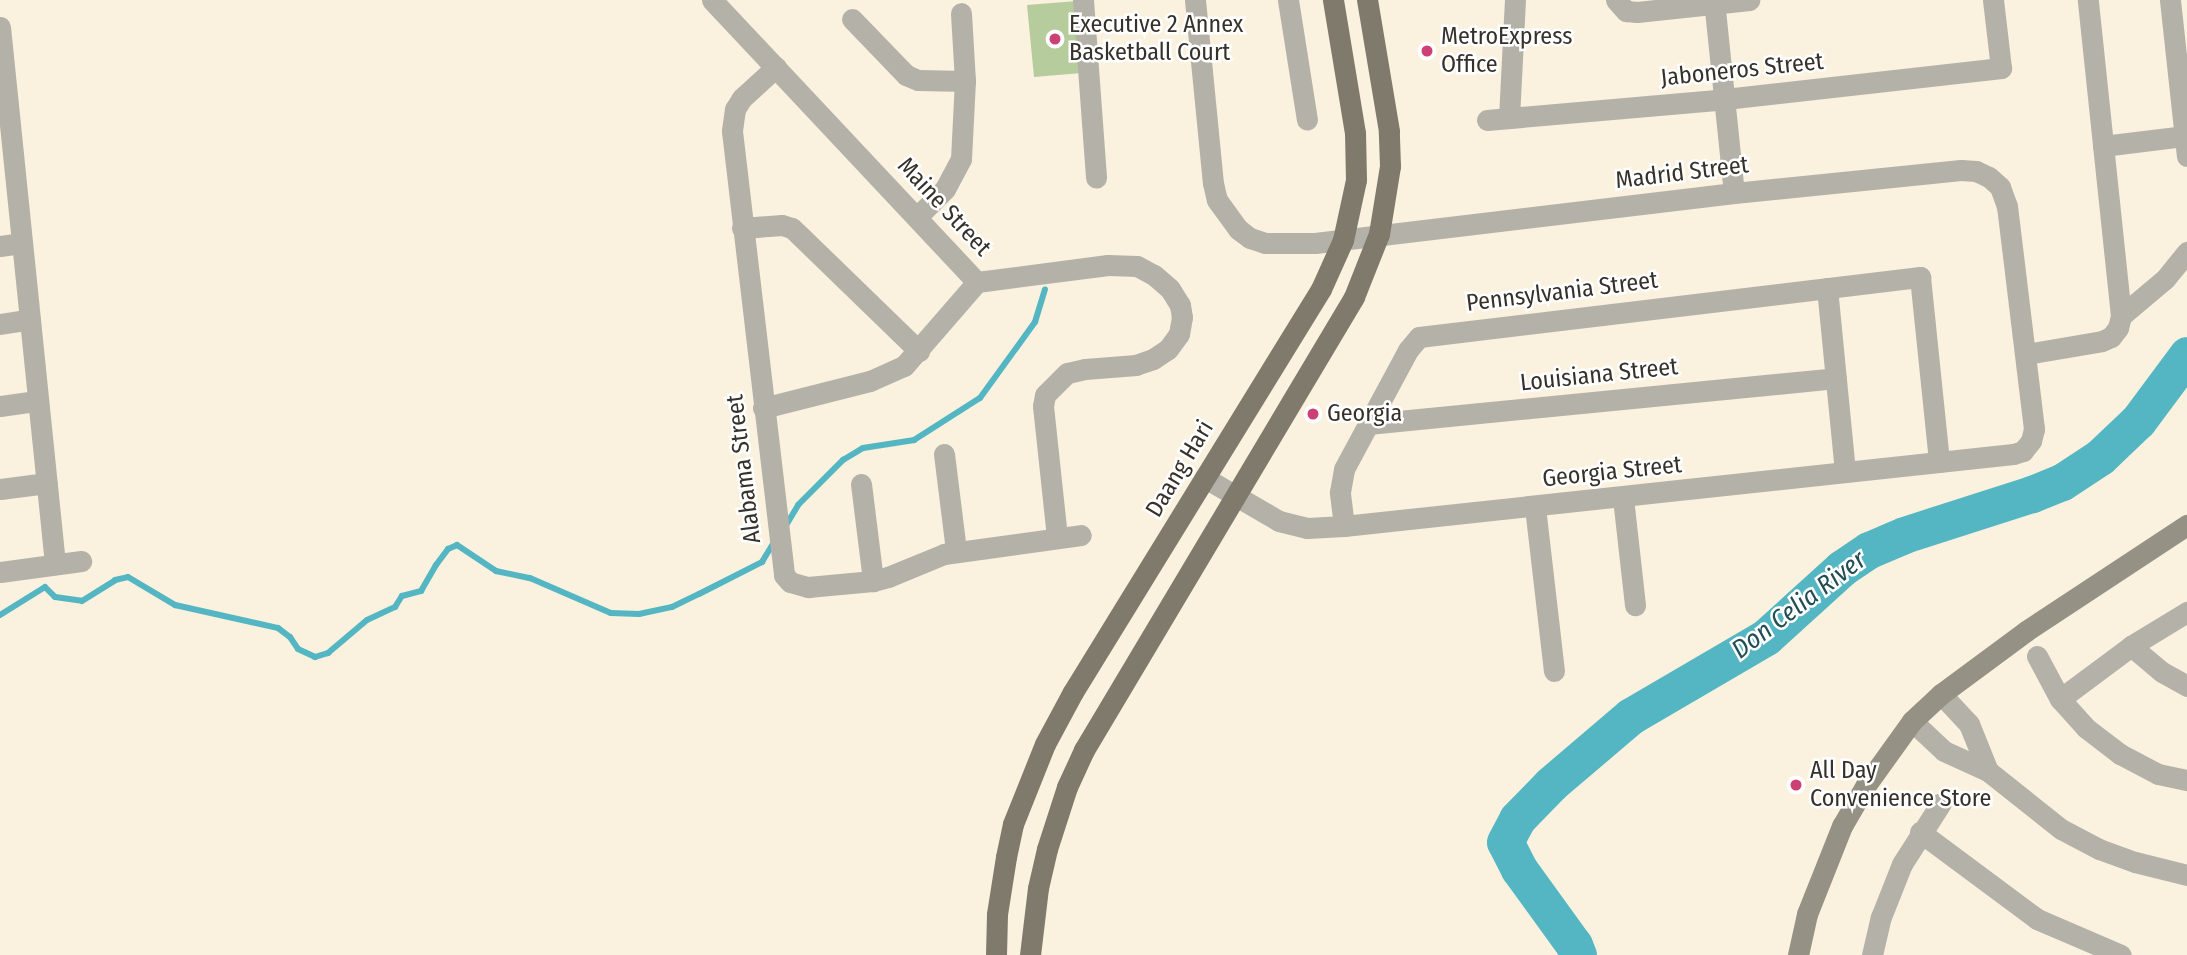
<!DOCTYPE html>
<html>
<head>
<meta charset="utf-8">
<style>
	body { margin:0 }
	#map { position:relative; width:2187px; height:955px; overflow:hidden; background:#faf1de; font-family:"Fira Sans Condensed",sans-serif }
	div>[style] { position:absolute }
	.green>* { inset:0; background:#b7cc9d }
	.stream>* { height:6px; margin:-3px; padding:0 3px; transform-origin:3px; border-radius:3px; background:#54b6c3 }
	.river>* { height:37px; margin:-18.5px; padding:0 18.5px; transform-origin:18.5px; border-radius:18.5px; background:#54b6c3 }
	.street>* { height:21px; margin:-10.5px; padding:0 10.5px; transform-origin:10.5px; border-radius:10.5px; background:#b3b1a8 }
	.secondary>* { height:21px; margin:-10.5px; padding:0 10.5px; transform-origin:10.5px; border-radius:10.5px; background:#959185 }
	.primary>* { height:21px; margin:-10.5px; padding:0 10.5px; transform-origin:10.5px; border-radius:10.5px; background:#7f7a6b }
	.dots>* { width:19px; height:19px; translate:-50% -50%; box-sizing:border-box; border:4px solid #fff; border-radius:50% }
	span { translate:-50% -50%; white-space:nowrap; text-align:center; line-height:1.15; -webkit-text-stroke:5px #fff; paint-order:stroke }
	.poi-label { font-size:24px; color:#36322b }
	.left { translate:0 -50%; text-align:left }
	.street-label { font-size:24px; color:#36322b }
	.water-label { font-size:26px; color:#214d53; font-style:italic }
</style>
</head>
<body>
<div id="map">
	<div class="green">
		<div style="clip-path:polygon(1077px 1px,1082px 73px,1034px 77px,1027px 5px)"></div>
	</div>
	<div class="stream">
		<div style="left:785px;top:527px;width:26px;rotate:-59deg"></div>
		<div style="left:798px;top:505px;width:64px;rotate:-45deg"></div>
		<div style="left:843px;top:460px;width:23px;rotate:-31deg"></div>
		<div style="left:863px;top:448px;width:52px;rotate:-8.9deg"></div>
		<div style="left:914px;top:440px;width:78px;rotate:-32.5deg"></div>
		<div style="left:980px;top:398px;width:94px;rotate:-54.1deg"></div>
		<div style="left:1035px;top:322px;width:34px;rotate:-73deg"></div>
		<div style="left:0;top:615px;width:53px;rotate:-31.9deg"></div>
		<div style="left:45px;top:587px;width:14px;rotate:45deg"></div>
		<div style="left:55px;top:597px;width:27px;rotate:8deg"></div>
		<div style="left:82px;top:601px;width:39px;rotate:-32deg"></div>
		<div style="left:115px;top:580px;width:13px;rotate:-13deg"></div>
		<div style="left:128px;top:577px;width:55px;rotate:30.8deg"></div>
		<div style="left:175px;top:605px;width:106px;rotate:12.6deg"></div>
		<div style="left:278px;top:628px;width:15px;rotate:37deg"></div>
		<div style="left:290px;top:637px;width:14px;rotate:56deg"></div>
		<div style="left:298px;top:649px;width:19px;rotate:25deg"></div>
		<div style="left:315px;top:657px;width:14px;rotate:-17deg"></div>
		<div style="left:328px;top:653px;width:51px;rotate:-40.2deg"></div>
		<div style="left:367px;top:620px;width:31px;rotate:-25deg"></div>
		<div style="left:395px;top:607px;width:13px;rotate:-58deg"></div>
		<div style="left:402px;top:596px;width:20px;rotate:-15deg"></div>
		<div style="left:421px;top:591px;width:30px;rotate:-60deg"></div>
		<div style="left:436px;top:565px;width:20px;rotate:-53deg"></div>
		<div style="left:448px;top:549px;width:10px;rotate:-24deg"></div>
		<div style="left:457px;top:545px;width:47px;rotate:33.7deg"></div>
		<div style="left:496px;top:571px;width:35px;rotate:12deg"></div>
		<div style="left:530px;top:578px;width:88px;rotate:23.4deg"></div>
		<div style="left:611px;top:613px;width:28px;rotate:2deg"></div>
		<div style="left:639px;top:614px;width:34px;rotate:-12deg"></div>
		<div style="left:672px;top:607px;width:30px;rotate:-26deg"></div>
		<div style="left:699px;top:594px;width:71px;rotate:-26.9deg"></div>
		<div style="left:762px;top:562px;width:21px;rotate:-59deg"></div>
	</div>
	<div class="river">
		<div style="left:1578px;top:955px;width:11px;rotate:-112deg"></div>
		<div style="left:1574px;top:945px;width:94px;rotate:-125.9deg"></div>
		<div style="left:1519px;top:869px;width:30px;rotate:-117deg"></div>
		<div style="left:1505px;top:842px;width:26px;rotate:-62deg"></div>
		<div style="left:1517px;top:819px;width:49px;rotate:-45.8deg"></div>
		<div style="left:1551px;top:784px;width:105px;rotate:-40.4deg"></div>
		<div style="left:1631px;top:716px;width:156px;rotate:-30.3deg"></div>
		<div style="left:1766px;top:637px;width:103px;rotate:-42.2deg"></div>
		<div style="left:1842px;top:568px;width:32px;rotate:-34deg"></div>
		<div style="left:1869px;top:550px;width:38px;rotate:-23deg"></div>
		<div style="left:1904px;top:535px;width:134px;rotate:-17.8deg"></div>
		<div style="left:2032px;top:494px;width:32px;rotate:-22deg"></div>
		<div style="left:2062px;top:482px;width:45px;rotate:-33.3deg"></div>
		<div style="left:2100px;top:457px;width:52px;rotate:-43.5deg"></div>
		<div style="left:2138px;top:421px;width:82px;rotate:-53.4deg"></div>
	</div>
	<div class="street">
		<div style="left:712px;top:0;width:387px;rotate:46.8deg"></div>
		<div style="left:1083px;top:0;width:178px;rotate:85.8deg"></div>
		<div style="left:1195px;top:0;width:184px;rotate:84.4deg"></div>
		<div style="left:1213px;top:183px;width:17px;rotate:77deg"></div>
		<div style="left:1217px;top:200px;width:36px;rotate:54deg"></div>
		<div style="left:1238px;top:229px;width:15px;rotate:37deg"></div>
		<div style="left:1250px;top:238px;width:16px;rotate:18deg"></div>
		<div style="left:1265px;top:243px;width:50px"></div>
		<div style="left:1315px;top:243px;width:422px;rotate:-6.8deg"></div>
		<div style="left:1734px;top:193px;width:228px;rotate:-5.8deg"></div>
		<div style="left:1961px;top:170px;width:15px;rotate:4deg"></div>
		<div style="left:1976px;top:171px;width:14px;rotate:25deg"></div>
		<div style="left:1989px;top:177px;width:15px;rotate:42deg"></div>
		<div style="left:2000px;top:187px;width:20px;rotate:70deg"></div>
		<div style="left:2007px;top:206px;width:225px;rotate:83.1deg"></div>
		<div style="left:2034px;top:429px;width:12px;rotate:104deg"></div>
		<div style="left:2031px;top:441px;width:13px;rotate:129deg"></div>
		<div style="left:2023px;top:451px;width:10px;rotate:163deg"></div>
		<div style="left:2013px;top:454px;width:673px;rotate:173.86deg"></div>
		<div style="left:1344px;top:526px;width:37px;rotate:177deg"></div>
		<div style="left:1307px;top:528px;width:29px;rotate:-166deg"></div>
		<div style="left:1279px;top:521px;width:86px;rotate:-149.8deg"></div>
		<div style="left:1288px;top:0;width:121px;rotate:81deg"></div>
		<div style="left:1616px;top:0;width:15px;rotate:48deg"></div>
		<div style="left:1626px;top:11px;width:11px;rotate:5deg"></div>
		<div style="left:1637px;top:12px;width:113px;rotate:-6.1deg"></div>
		<div style="left:1714px;top:0;width:194px;rotate:84.1deg"></div>
		<div style="left:2170px;top:0;width:157px;rotate:83.8deg"></div>
		<div style="left:852px;top:19px;width:78px;rotate:46deg"></div>
		<div style="left:906px;top:75px;width:13px;rotate:23deg"></div>
		<div style="left:918px;top:80px;width:47px;rotate:1.2deg"></div>
		<div style="left:0;top:27px;width:540px;rotate:84.15deg"></div>
		<div style="left:776px;top:67px;width:46px;rotate:137.6deg"></div>
		<div style="left:742px;top:98px;width:13px;rotate:122deg"></div>
		<div style="left:735px;top:109px;width:22px;rotate:98deg"></div>
		<div style="left:732px;top:131px;width:447px;rotate:83.3deg"></div>
		<div style="left:784px;top:575px;width:9px;rotate:49deg"></div>
		<div style="left:790px;top:582px;width:19px;rotate:16deg"></div>
		<div style="left:808px;top:587px;width:65px;rotate:-5.3deg"></div>
		<div style="left:873px;top:581px;width:16px;rotate:-15deg"></div>
		<div style="left:888px;top:577px;width:61px;rotate:-22.3deg"></div>
		<div style="left:944px;top:554px;width:138px;rotate:-7.9deg"></div>
		<div style="left:1509px;top:118px;width:118px;rotate:-87.1deg"></div>
		<div style="left:1487px;top:120px;width:239px;rotate:-5deg"></div>
		<div style="left:1725px;top:99px;width:278px;rotate:-6.4deg"></div>
		<div style="left:2001px;top:68px;width:68px;rotate:-96.7deg"></div>
		<div style="left:2103px;top:146px;width:83px;rotate:-7deg"></div>
		<div style="left:918px;top:216px;width:38px;rotate:-45deg"></div>
		<div style="left:945px;top:189px;width:34px;rotate:-62deg"></div>
		<div style="left:961px;top:159px;width:78px;rotate:-87.1deg"></div>
		<div style="left:965px;top:81px;width:68px;rotate:-93.4deg"></div>
		<div style="left:742px;top:228px;width:40px;rotate:-4.3deg"></div>
		<div style="left:782px;top:225px;width:10px;rotate:17deg"></div>
		<div style="left:792px;top:228px;width:177px;rotate:44.1deg"></div>
		<div style="left:0;top:246px;width:22px;rotate:-8deg"></div>
		<div style="left:977px;top:282px;width:132px;rotate:-7.4deg"></div>
		<div style="left:1108px;top:265px;width:29px;rotate:2deg"></div>
		<div style="left:1137px;top:266px;width:19px;rotate:28deg"></div>
		<div style="left:1154px;top:275px;width:21px;rotate:41deg"></div>
		<div style="left:1170px;top:289px;width:19px;rotate:58deg"></div>
		<div style="left:1180px;top:305px;width:12px;rotate:81deg"></div>
		<div style="left:1182px;top:317px;width:17px;rotate:100deg"></div>
		<div style="left:1179px;top:334px;width:19px;rotate:126deg"></div>
		<div style="left:1168px;top:349px;width:18px;rotate:146deg"></div>
		<div style="left:1153px;top:359px;width:18px;rotate:161deg"></div>
		<div style="left:1136px;top:365px;width:51px;rotate:175.5deg"></div>
		<div style="left:1085px;top:369px;width:18px;rotate:167deg"></div>
		<div style="left:1067px;top:373px;width:31px;rotate:135deg"></div>
		<div style="left:1045px;top:395px;width:11px;rotate:100deg"></div>
		<div style="left:1043px;top:406px;width:132px;rotate:83.9deg"></div>
		<div style="left:1827px;top:288px;width:185px;rotate:84.4deg"></div>
		<div style="left:2121px;top:316px;width:57px;rotate:-40.1deg"></div>
		<div style="left:2165px;top:279px;width:35px;rotate:-51deg"></div>
		<div style="left:0;top:324px;width:30px;rotate:-9deg"></div>
		<div style="left:2026px;top:354px;width:77px;rotate:-9.7deg"></div>
		<div style="left:2102px;top:341px;width:10px;rotate:-24deg"></div>
		<div style="left:2111px;top:337px;width:11px;rotate:-52deg"></div>
		<div style="left:2118px;top:328px;width:12px;rotate:-76deg"></div>
		<div style="left:2121px;top:316px;width:318px;rotate:-96deg"></div>
		<div style="left:0;top:406px;width:37px;rotate:-8deg"></div>
		<div style="left:763px;top:408px;width:110px;rotate:-14.2deg"></div>
		<div style="left:870px;top:381px;width:37px;rotate:-24deg"></div>
		<div style="left:904px;top:366px;width:111px;rotate:-49deg"></div>
		<div style="left:1368px;top:424px;width:470px;rotate:-5.6deg"></div>
		<div style="left:944px;top:454px;width:98px;rotate:82.9deg"></div>
		<div style="left:861px;top:484px;width:98px;rotate:82.9deg"></div>
		<div style="left:0;top:489px;width:47px;rotate:-7.3deg"></div>
		<div style="left:1623px;top:498px;width:108px;rotate:83.6deg"></div>
		<div style="left:1535px;top:507px;width:165px;rotate:83.4deg"></div>
		<div style="left:1344px;top:526px;width:34px;rotate:-97deg"></div>
		<div style="left:1340px;top:492px;width:23px;rotate:-80deg"></div>
		<div style="left:1344px;top:469px;width:135px;rotate:-61.7deg"></div>
		<div style="left:1408px;top:350px;width:17px;rotate:-50deg"></div>
		<div style="left:1419px;top:337px;width:505px;rotate:-6.83deg"></div>
		<div style="left:1920px;top:277px;width:186px;rotate:84.1deg"></div>
		<div style="left:0;top:572px;width:82px;rotate:-7.7deg"></div>
		<div style="left:2131px;top:646px;width:40px;rotate:40deg"></div>
		<div style="left:2162px;top:672px;width:29px;rotate:29deg"></div>
		<div style="left:2037px;top:656px;width:49px;rotate:61.9deg"></div>
		<div style="left:2060px;top:699px;width:39px;rotate:48deg"></div>
		<div style="left:2086px;top:728px;width:43px;rotate:37.4deg"></div>
		<div style="left:2120px;top:754px;width:43px;rotate:27.8deg"></div>
		<div style="left:2158px;top:774px;width:30px;rotate:12deg"></div>
		<div style="left:1941px;top:694px;width:41px;rotate:47deg"></div>
		<div style="left:1969px;top:724px;width:51px;rotate:68deg"></div>
		<div style="left:2060px;top:699px;width:89px;rotate:-36.7deg"></div>
		<div style="left:2131px;top:646px;width:66px;rotate:-31.3deg"></div>
		<div style="left:1912px;top:721px;width:44px;rotate:43.2deg"></div>
		<div style="left:1944px;top:751px;width:48px;rotate:24.4deg"></div>
		<div style="left:1988px;top:771px;width:93px;rotate:38.5deg"></div>
		<div style="left:2061px;top:829px;width:43px;rotate:27.8deg"></div>
		<div style="left:2099px;top:849px;width:38px;rotate:20deg"></div>
		<div style="left:2135px;top:862px;width:54px;rotate:14deg"></div>
		<div style="left:1920px;top:832px;width:146px;rotate:36.6deg"></div>
		<div style="left:2037px;top:919px;width:91px;rotate:23.2deg"></div>
		<div style="left:1872px;top:955px;width:39px;rotate:-77deg"></div>
		<div style="left:1881px;top:917px;width:57px;rotate:-68.4deg"></div>
		<div style="left:1902px;top:864px;width:72px;rotate:-57.4deg"></div>
	</div>
	<div class="secondary">
		<div style="left:1798px;top:955px;width:42px;rotate:-77.6deg"></div>
		<div style="left:1807px;top:914px;width:95px;rotate:-68.3deg"></div>
		<div style="left:1842px;top:826px;width:48px;rotate:-59.7deg"></div>
		<div style="left:1866px;top:785px;width:79px;rotate:-54.3deg"></div>
		<div style="left:1912px;top:721px;width:40px;rotate:-43deg"></div>
		<div style="left:1941px;top:694px;width:106px;rotate:-36.5deg"></div>
		<div style="left:2026px;top:631px;width:193px;rotate:-33.4deg"></div>
	</div>
	<div class="primary">
		<div style="left:996px;top:955px;width:41px;rotate:-88.6deg"></div>
		<div style="left:997px;top:914px;width:58px;rotate:-81deg"></div>
		<div style="left:1006px;top:857px;width:34px;rotate:-78deg"></div>
		<div style="left:1013px;top:824px;width:86px;rotate:-68.2deg"></div>
		<div style="left:1045px;top:744px;width:59px;rotate:-61.7deg"></div>
		<div style="left:1073px;top:692px;width:473px;rotate:-58.4deg"></div>
		<div style="left:1321px;top:289px;width:54px;rotate:-65.8deg"></div>
		<div style="left:1343px;top:240px;width:61px;rotate:-77.8deg"></div>
		<div style="left:1356px;top:180px;width:47px;rotate:-91.2deg"></div>
		<div style="left:1355px;top:133px;width:135px;rotate:-99.4deg"></div>
		<div style="left:1030px;top:955px;width:67px;rotate:-83.2deg"></div>
		<div style="left:1038px;top:888px;width:40px;rotate:-77deg"></div>
		<div style="left:1047px;top:849px;width:65px;rotate:-72.1deg"></div>
		<div style="left:1067px;top:787px;width:41px;rotate:-65.3deg"></div>
		<div style="left:1084px;top:750px;width:527px;rotate:-59.2deg"></div>
		<div style="left:1354px;top:297px;width:68px;rotate:-68.4deg"></div>
		<div style="left:1379px;top:234px;width:69px;rotate:-80.8deg"></div>
		<div style="left:1390px;top:166px;width:35px;rotate:-92deg"></div>
		<div style="left:1389px;top:131px;width:133px;rotate:-99.5deg"></div>
	</div>
	<div class="dots">
		<div style="left:1055px;top:39px;background:#cc4073"></div>
		<div style="left:1427px;top:51px;background:#cc4073"></div>
		<div style="left:1313px;top:414px;background:#cc4073"></div>
		<div style="left:1796px;top:785px;background:#cc4073"></div>
	</div>
	<div class="poi-label">
		<span class="left" style="left:1069px;top:39px">Executive 2 Annex<br>Basketball Court</span>
		<span class="left" style="left:1441px;top:51px">MetroExpress<br>Office</span>
		<span class="left" style="left:1327px;top:414px">Georgia</span>
		<span class="left" style="left:1810px;top:785px">All Day<br>Convenience Store</span>
	</div>
	<div class="street-label">
		<span style="left:1742px;top:70px;rotate:-6deg">Jaboneros Street</span>
		<span style="left:1682px;top:173px;rotate:-7deg">Madrid Street</span>
		<span style="left:944px;top:207px;rotate:47deg">Maine Street</span>
		<span style="left:1562px;top:292px;rotate:-7deg">Pennsylvania Street</span>
		<span style="left:1599px;top:375px;rotate:-6deg">Louisiana Street</span>
		<span style="left:744px;top:469px;rotate:-97deg">Alabama Street</span>
		<span style="left:1180px;top:469px;rotate:-59deg">Daang Hari</span>
		<span style="left:1612px;top:472px;rotate:-6deg">Georgia Street</span>
	</div>
	<div class="water-label">
		<span style="left:1799px;top:605px;rotate:-37deg">Don Celia River</span>
	</div>
</div>
</body>
</html>
